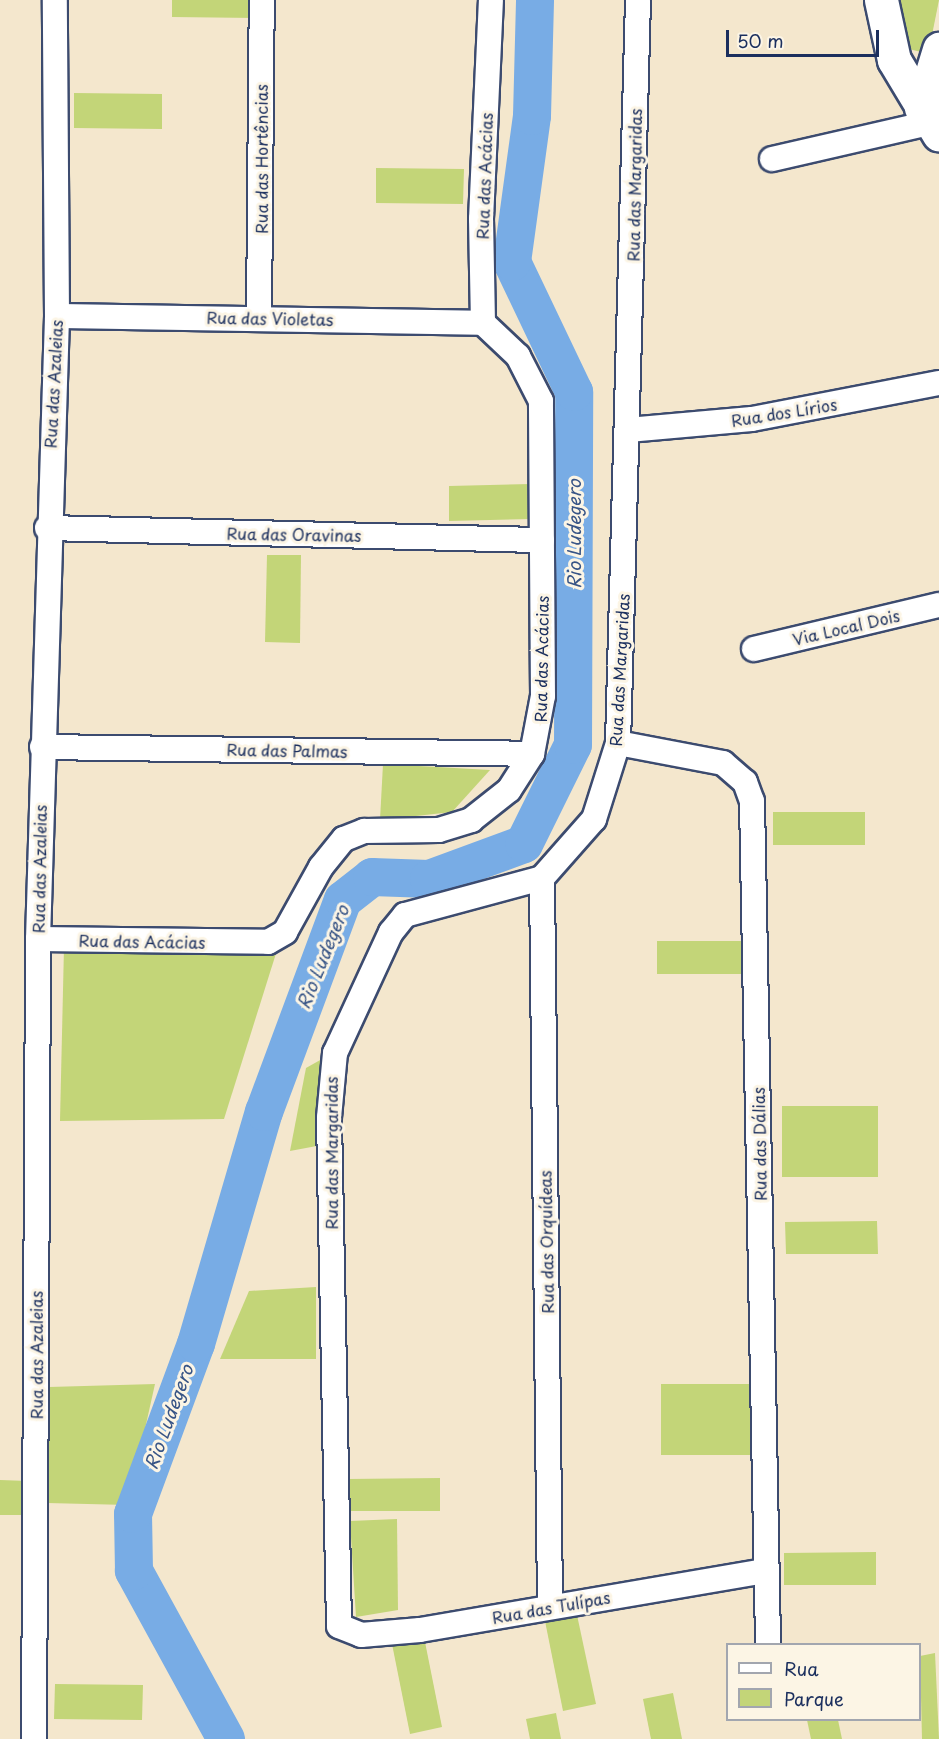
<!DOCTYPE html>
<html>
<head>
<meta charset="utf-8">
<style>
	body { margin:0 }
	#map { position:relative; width:939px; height:1739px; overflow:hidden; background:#f4e7cd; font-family:"Playpen Sans",sans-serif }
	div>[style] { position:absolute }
	.green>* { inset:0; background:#c3d578 }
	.river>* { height:38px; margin:-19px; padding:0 19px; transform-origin:19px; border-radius:19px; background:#78ace5 }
	.roads { filter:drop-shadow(2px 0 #3c4b6f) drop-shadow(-2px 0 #3c4b6f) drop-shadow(0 2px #3c4b6f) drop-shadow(0 -2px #3c4b6f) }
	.minor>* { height:24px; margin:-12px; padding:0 12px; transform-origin:12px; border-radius:12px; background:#fff }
	.secondary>* { height:33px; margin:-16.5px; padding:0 16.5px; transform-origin:16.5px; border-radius:16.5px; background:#fff }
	span { translate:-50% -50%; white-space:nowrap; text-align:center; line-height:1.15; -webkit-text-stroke:6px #fcf5e5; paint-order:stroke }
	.street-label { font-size:16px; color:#1b2f5e }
	.water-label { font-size:18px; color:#375486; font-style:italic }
	.legend { position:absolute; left:726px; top:1643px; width:195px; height:78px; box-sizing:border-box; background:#fcf5e5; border:2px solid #a2a6af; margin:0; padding:8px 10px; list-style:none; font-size:18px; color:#1b2f5e }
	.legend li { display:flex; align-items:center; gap:12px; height:30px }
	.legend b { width:30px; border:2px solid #a2a6af }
	.scale { position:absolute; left:726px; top:30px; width:153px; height:27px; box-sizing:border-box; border:3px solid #1b2f5e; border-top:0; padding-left:8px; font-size:18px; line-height:21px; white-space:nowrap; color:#1b2f5e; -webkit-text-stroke:4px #fcf5e5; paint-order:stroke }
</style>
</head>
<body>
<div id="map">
	<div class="green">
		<div style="clip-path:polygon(172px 0,260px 0,260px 18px,172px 17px)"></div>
		<div style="clip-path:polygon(894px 0,939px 0,930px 45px,921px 52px,905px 48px)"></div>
		<div style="clip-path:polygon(74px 93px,162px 94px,162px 129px,74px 128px)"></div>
		<div style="clip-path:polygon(376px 168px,464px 169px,463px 204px,376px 203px)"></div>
		<div style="clip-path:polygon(531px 484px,531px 519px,449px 521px,449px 486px)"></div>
		<div style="clip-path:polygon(267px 555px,301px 555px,300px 643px,265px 642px)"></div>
		<div style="clip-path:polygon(383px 764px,490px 770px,452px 812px,380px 820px)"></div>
		<div style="clip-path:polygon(773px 812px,865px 812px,865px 845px,773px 845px)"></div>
		<div style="clip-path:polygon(657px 941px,749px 941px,749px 974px,657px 974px)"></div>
		<div style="clip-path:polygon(64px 947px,278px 947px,224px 1119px,60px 1121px)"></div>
		<div style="clip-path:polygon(322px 1059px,322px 1145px,290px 1151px,306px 1068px)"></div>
		<div style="clip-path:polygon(782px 1106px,878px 1106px,878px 1177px,782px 1177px)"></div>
		<div style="clip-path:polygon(877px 1221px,878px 1254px,786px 1254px,785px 1222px)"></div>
		<div style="clip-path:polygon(316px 1287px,316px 1359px,220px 1359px,249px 1291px)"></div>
		<div style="clip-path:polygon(155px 1384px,128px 1505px,47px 1503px,49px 1387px)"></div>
		<div style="clip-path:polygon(661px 1384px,757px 1384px,757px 1455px,661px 1455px)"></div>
		<div style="clip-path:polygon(440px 1478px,440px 1511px,348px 1511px,348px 1479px)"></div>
		<div style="clip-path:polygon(0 1480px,28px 1481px,28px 1515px,0 1515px)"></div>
		<div style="clip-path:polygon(397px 1519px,398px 1610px,356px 1617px,350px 1521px)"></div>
		<div style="clip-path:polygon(876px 1552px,876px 1585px,784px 1585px,784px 1553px)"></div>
		<div style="clip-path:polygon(577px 1615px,596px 1704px,563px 1711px,545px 1621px)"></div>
		<div style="clip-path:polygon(424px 1637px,442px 1727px,410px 1734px,392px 1644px)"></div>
		<div style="clip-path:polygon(935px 1653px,939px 1739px,922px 1739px,920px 1656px)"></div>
		<div style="clip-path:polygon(55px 1684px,143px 1685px,142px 1720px,54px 1719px)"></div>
		<div style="clip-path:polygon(673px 1693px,682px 1739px,651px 1739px,643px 1699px)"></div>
		<div style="clip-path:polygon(556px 1713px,561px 1739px,530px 1739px,526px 1719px)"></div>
		<div style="clip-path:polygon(807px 1720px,838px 1720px,842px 1739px,811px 1739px)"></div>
	</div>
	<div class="river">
		<div style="left:226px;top:1739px;width:192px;rotate:-118.7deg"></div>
		<div style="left:134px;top:1571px;width:57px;rotate:-91deg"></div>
		<div style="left:133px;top:1514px;width:181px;rotate:-69.7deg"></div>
		<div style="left:196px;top:1344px;width:242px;rotate:-73.7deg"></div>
		<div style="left:264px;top:1112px;width:226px;rotate:-69.6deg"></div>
		<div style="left:343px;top:900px;width:37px;rotate:-38deg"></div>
		<div style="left:372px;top:877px;width:57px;rotate:2deg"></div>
		<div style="left:429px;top:879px;width:101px;rotate:-20.2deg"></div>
		<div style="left:524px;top:844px;width:110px;rotate:-63.7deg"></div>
		<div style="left:573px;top:745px;width:353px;rotate:-89.8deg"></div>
		<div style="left:574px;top:392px;width:144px;rotate:-115.5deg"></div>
		<div style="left:512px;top:262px;width:147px;rotate:-82.2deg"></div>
		<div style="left:532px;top:116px;width:116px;rotate:-88.5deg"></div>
	</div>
	<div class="roads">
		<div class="minor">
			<div style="left:638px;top:0;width:743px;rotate:91.54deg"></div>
			<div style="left:618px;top:743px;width:80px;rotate:107.5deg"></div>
			<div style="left:594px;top:819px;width:79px;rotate:131.4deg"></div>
			<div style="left:542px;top:878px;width:142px;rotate:164.9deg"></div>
			<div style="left:405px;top:915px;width:22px;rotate:129deg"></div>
			<div style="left:391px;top:932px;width:133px;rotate:114.8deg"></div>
			<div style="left:335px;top:1053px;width:65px;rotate:95.3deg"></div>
			<div style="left:329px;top:1118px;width:508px;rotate:88.87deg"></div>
			<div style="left:339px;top:1626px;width:24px;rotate:22deg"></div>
			<div style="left:361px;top:1635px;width:59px;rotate:-4.8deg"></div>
			<div style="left:420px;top:1630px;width:349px;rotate:-9.7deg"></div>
			<div style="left:772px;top:159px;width:161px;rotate:-12.9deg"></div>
			<div style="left:57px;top:316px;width:426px;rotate:0.9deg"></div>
			<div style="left:259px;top:318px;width:318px;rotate:-89.5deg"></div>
			<div style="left:628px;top:430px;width:124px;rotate:-5.1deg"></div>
			<div style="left:752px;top:419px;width:190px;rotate:-10.9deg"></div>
			<div style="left:47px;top:528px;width:495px;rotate:1.4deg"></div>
			<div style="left:754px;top:649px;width:190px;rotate:-13.4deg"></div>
			<div style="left:618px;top:743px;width:107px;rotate:10.8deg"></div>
			<div style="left:723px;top:763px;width:29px;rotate:41deg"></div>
			<div style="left:745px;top:782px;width:20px;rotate:70deg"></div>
			<div style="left:752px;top:801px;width:843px;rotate:88.91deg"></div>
			<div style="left:42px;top:747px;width:490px;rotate:0.8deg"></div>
			<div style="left:542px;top:878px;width:729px;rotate:89.37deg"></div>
			<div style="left:38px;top:939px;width:230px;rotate:0.7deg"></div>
			<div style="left:268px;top:942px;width:20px;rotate:-30deg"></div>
			<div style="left:285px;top:932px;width:74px;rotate:-61deg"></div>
			<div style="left:321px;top:867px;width:36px;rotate:-51deg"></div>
			<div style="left:344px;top:839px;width:22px;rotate:-22deg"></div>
			<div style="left:364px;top:831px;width:75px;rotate:-0.8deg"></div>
			<div style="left:439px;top:830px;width:34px;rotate:-17deg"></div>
			<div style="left:471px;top:820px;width:48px;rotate:-38.3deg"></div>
			<div style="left:509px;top:790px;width:43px;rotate:-57.4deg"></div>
			<div style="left:532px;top:754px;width:59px;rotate:-79.3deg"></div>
			<div style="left:543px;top:696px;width:295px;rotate:-90.4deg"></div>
			<div style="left:541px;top:401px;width:51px;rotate:-117.1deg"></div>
			<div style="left:518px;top:356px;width:48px;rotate:-136.7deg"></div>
			<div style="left:483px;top:323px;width:104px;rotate:-91.1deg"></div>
			<div style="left:481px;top:219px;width:219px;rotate:-87.4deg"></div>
			<div style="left:34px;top:1739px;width:800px;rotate:-89.71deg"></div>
			<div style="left:38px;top:939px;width:623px;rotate:-88.25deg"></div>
			<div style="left:57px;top:316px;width:316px;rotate:-90.4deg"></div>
		</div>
		<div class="secondary">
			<div style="left:881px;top:0;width:61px;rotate:77.8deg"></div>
			<div style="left:894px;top:60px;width:87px;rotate:59deg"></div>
			<div style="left:921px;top:108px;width:62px;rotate:-73deg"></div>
		</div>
	</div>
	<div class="street-label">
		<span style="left:261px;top:159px;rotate:-90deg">Rua das Hortências</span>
		<span style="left:484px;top:176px;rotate:-88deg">Rua das Acácias</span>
		<span style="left:634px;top:185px;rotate:-89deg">Rua das Margaridas</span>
		<span style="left:270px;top:318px;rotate:1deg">Rua das Violetas</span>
		<span style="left:53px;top:384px;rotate:-87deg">Rua das Azaleias</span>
		<span style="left:784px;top:412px;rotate:-9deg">Rua dos Lírios</span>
		<span style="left:294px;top:534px;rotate:1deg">Rua das Oravinas</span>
		<span style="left:846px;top:627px;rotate:-13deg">Via Local Dois</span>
		<span style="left:541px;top:659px;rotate:-89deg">Rua das Acácias</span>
		<span style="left:619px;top:670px;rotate:-87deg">Rua das Margaridas</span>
		<span style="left:287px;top:750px;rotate:1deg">Rua das Palmas</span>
		<span style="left:39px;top:869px;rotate:-89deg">Rua das Azaleias</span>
		<span style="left:142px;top:941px;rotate:1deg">Rua das Acácias</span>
		<span style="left:759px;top:1144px;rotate:-91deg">Rua das Dálias</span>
		<span style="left:331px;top:1153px;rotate:-90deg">Rua das Margaridas</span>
		<span style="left:546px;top:1242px;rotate:-91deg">Rua das Orquídeas</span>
		<span style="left:36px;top:1355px;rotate:-90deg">Rua das Azaleias</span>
		<span style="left:551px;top:1607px;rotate:-10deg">Rua das Tulípas</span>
	</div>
	<div class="water-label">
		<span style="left:574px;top:534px;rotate:-90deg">Rio Ludegero</span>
		<span style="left:323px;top:957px;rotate:-68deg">Rio Ludegero</span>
		<span style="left:169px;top:1417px;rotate:-70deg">Rio Ludegero</span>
	</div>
	<ul class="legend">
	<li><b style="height:8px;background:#fff"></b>Rua</li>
	<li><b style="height:16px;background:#c3d578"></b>Parque</li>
	</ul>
	<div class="scale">50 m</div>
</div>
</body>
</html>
